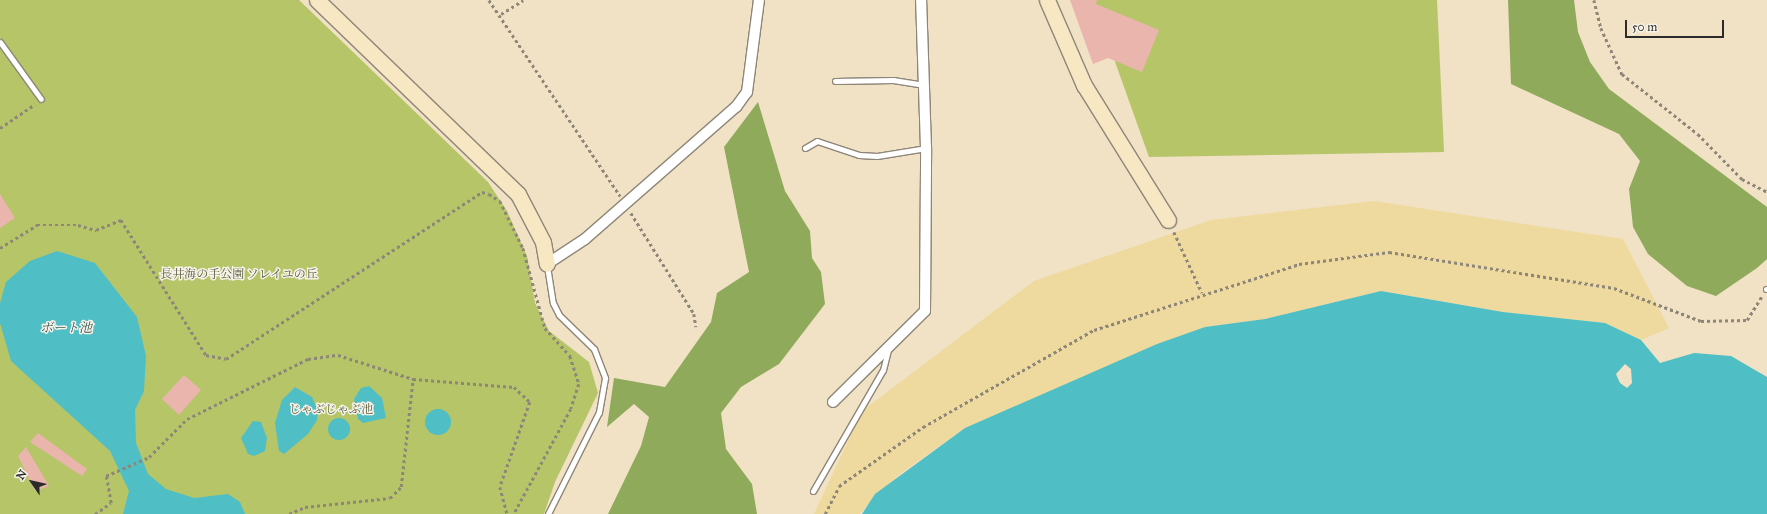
<!DOCTYPE html>
<html>
<head>
<meta charset="utf-8">
<style>
	body { margin:0 }
	#map { position:relative; width:1767px; height:514px; overflow:hidden; background:#f1e1c5; font-family:"IM FELL Great Primer","Noto Serif JP",serif }
	div>[style] { position:absolute }
	.green>* { inset:0; background:#b5c568 }
	.forest>* { inset:0; background:#90aa5c }
	.sand>* { inset:0; background:#eeda9e }
	.water>* { inset:0; background:#50bec5 }
	.round { border-radius:50% }
	.building>* { inset:0; background:#eab5ac }
	.path>* { height:2.5px; margin-top:-1.25px; transform-origin:0; background:repeating-linear-gradient(90deg,#8e8678 0 3px,transparent 0 6px) }
	.roads { filter:drop-shadow(1px 0 #8e8678) drop-shadow(-1px 0 #8e8678) drop-shadow(0 1px #8e8678) drop-shadow(0 -1px #8e8678) }
	.lane>* { height:5px; margin:-2.5px; padding:0 2.5px; transform-origin:2.5px; border-radius:2.5px; background:#fff }
	.street>* { height:10px; margin:-5px; padding:0 5px; transform-origin:5px; border-radius:5px; background:#fff }
	.secondary>* { height:15px; margin:-7.5px; padding:0 7.5px; transform-origin:7.5px; border-radius:7.5px; background:#f7e8c3 }
	span { translate:-50% -50%; white-space:nowrap; text-align:center; line-height:1.15; -webkit-text-stroke:3px #f7f3e8; paint-order:stroke }
	.park-label { font-size:12px; color:#54593d }
	.water-label { font-size:13px; color:#365759; font-style:italic }
	.north { position:absolute; left:12px; top:462px; width:40px; height:40px; -webkit-text-stroke:3px #f7f3e8; paint-order:stroke; rotate:304deg; font-size:11px; font-weight:700; line-height:16px; text-align:center; color:#2b2b2b }
	.north::after { content:''; display:block; margin:auto; width:14px; height:18px; background:#2b2b2b; clip-path:polygon(50% 0,100% 100%,50% 72%,0 100%) }
	.scale { position:absolute; left:1625px; top:20px; width:99px; height:18px; box-sizing:border-box; border:2px solid #2b2b2b; border-top:0; padding-left:5px; font-size:12px; line-height:14px; white-space:nowrap; color:#2b2b2b; -webkit-text-stroke:3px #f7f3e8; paint-order:stroke }
</style>
</head>
<body>
<div id="map">
	<div class="green">
		<div style="clip-path:polygon(0 0,299px 0,488px 182px,507px 211px,527px 256px,535px 303px,549px 331px,589px 362px,598px 393px,555px 482px,544px 514px,0 514px)"></div>
		<div style="clip-path:polygon(1093px 0,1437px 0,1444px 152px,1149px 157px)"></div>
	</div>
	<div class="forest">
		<div style="clip-path:polygon(1508px 0,1574px 0,1578px 32px,1590px 62px,1609px 89px,1767px 207px,1767px 259px,1757px 268px,1716px 296px,1687px 286px,1648px 254px,1633px 227px,1629px 189px,1640px 161px,1619px 134px,1511px 84px)"></div>
		<div style="clip-path:polygon(758px 102px,785px 191px,810px 231px,812px 258px,821px 272px,825px 304px,779px 364px,741px 387px,721px 413px,726px 449px,752px 484px,757px 514px,608px 514px,641px 446px,649px 417px,634px 404px,607px 427px,614px 378px,665px 387px,711px 322px,717px 293px,749px 272px,724px 147px)"></div>
	</div>
	<div class="sand">
		<div style="clip-path:polygon(1374px 201px,1623px 239px,1669px 328px,1641px 340px,1605px 323px,1503px 312px,1381px 291px,1265px 319px,1205px 327px,965px 428px,900px 474px,859px 514px,814px 514px,862px 411px,1034px 281px,1211px 220px)"></div>
	</div>
	<div class="water">
		<div style="clip-path:polygon(57px 251px,95px 263px,137px 317px,146px 356px,144px 391px,135px 410px,136px 443px,148px 474px,166px 489px,194px 498px,228px 494px,240px 502px,245px 514px,123px 514px,129px 491px,110px 451px,11px 361px,0 323px,0 303px,6px 282px,30px 261px)"></div>
		<div style="clip-path:polygon(evenodd,1381px 291px,1503px 312px,1605px 323px,1641px 340px,1660px 363px,1694px 353px,1731px 356px,1767px 377px,1767px 514px,862px 514px,875px 494px,965px 428px,1157px 344px,1205px 327px,1265px 319px,1381px 291px,1625px 364px,1631px 369px,1632px 383px,1627px 388px,1620px 383px,1616px 374px,1625px 364px)"></div>
		<div style="clip-path:polygon(369px 386px,382px 398px,386px 418px,363px 423px,358px 419px,354px 399px,361px 388px)"></div>
		<div style="clip-path:polygon(295px 387px,312px 397px,318px 411px,317px 420px,308px 434px,284px 454px,279px 451px,275px 423px,282px 400px)"></div>
		<div class="round" style="left:425px;top:409px;width:26px;height:26px"></div>
		<div class="round" style="left:328px;top:418px;width:22px;height:22px"></div>
		<div style="clip-path:polygon(253px 421px,261px 422px,267px 438px,265px 451px,254px 456px,248px 454px,241px 438px)"></div>
	</div>
	<div class="building">
		<div style="clip-path:polygon(1070px 0,1097px 0,1096px 4px,1159px 30px,1142px 72px,1108px 58px,1093px 64px)"></div>
		<div style="clip-path:polygon(0 194px,15px 218px,0 228px)"></div>
		<div style="clip-path:polygon(184px 375px,201px 390px,179px 415px,162px 399px)"></div>
		<div style="clip-path:polygon(38px 433px,87px 469px,82px 476px,30px 442px)"></div>
		<div style="clip-path:polygon(26px 447px,49px 486px,35px 491px,18px 456px)"></div>
	</div>
	<div class="path">
		<div style="left:489px;top:0;width:236px;rotate:56.2deg"></div>
		<div style="left:1594px;top:0;width:29px;rotate:76deg"></div>
		<div style="left:1601px;top:28px;width:51px;rotate:65.5deg"></div>
		<div style="left:1622px;top:74px;width:97px;rotate:38.3deg"></div>
		<div style="left:1698px;top:134px;width:63px;rotate:45.6deg"></div>
		<div style="left:1742px;top:179px;width:28px;rotate:27deg"></div>
		<div style="left:501px;top:14px;width:26px;rotate:-32deg"></div>
		<div style="left:0;top:128px;width:42px;rotate:-34.4deg"></div>
		<div style="left:631px;top:213px;width:119px;rotate:58deg"></div>
		<div style="left:694px;top:314px;width:13px;rotate:81deg"></div>
		<div style="left:1174px;top:232px;width:67px;rotate:65.3deg"></div>
		<div style="left:0;top:248px;width:44px;rotate:-31.9deg"></div>
		<div style="left:37px;top:225px;width:41px"></div>
		<div style="left:78px;top:225px;width:19px;rotate:16deg"></div>
		<div style="left:96px;top:230px;width:27px;rotate:-22deg"></div>
		<div style="left:121px;top:220px;width:160px;rotate:57.8deg"></div>
		<div style="left:206px;top:355px;width:20px;rotate:11deg"></div>
		<div style="left:226px;top:359px;width:306px;rotate:-33.1deg"></div>
		<div style="left:482px;top:192px;width:7px;rotate:16deg"></div>
		<div style="left:489px;top:194px;width:13px;rotate:32deg"></div>
		<div style="left:500px;top:201px;width:52px;rotate:63.9deg"></div>
		<div style="left:523px;top:248px;width:83px;rotate:74.6deg"></div>
		<div style="left:545px;top:328px;width:38px;rotate:48deg"></div>
		<div style="left:570px;top:356px;width:29px;rotate:72deg"></div>
		<div style="left:579px;top:384px;width:26px;rotate:108deg"></div>
		<div style="left:571px;top:409px;width:119px;rotate:118.5deg"></div>
		<div style="left:95px;top:514px;width:19px;rotate:-35deg"></div>
		<div style="left:111px;top:503px;width:27px;rotate:-100deg"></div>
		<div style="left:106px;top:476px;width:47px;rotate:-23.8deg"></div>
		<div style="left:149px;top:457px;width:54px;rotate:-45deg"></div>
		<div style="left:187px;top:419px;width:135px;rotate:-26.4deg"></div>
		<div style="left:308px;top:359px;width:30px;rotate:-8deg"></div>
		<div style="left:338px;top:355px;width:79px;rotate:17.7deg"></div>
		<div style="left:413px;top:379px;width:101px;rotate:4.5deg"></div>
		<div style="left:514px;top:387px;width:22px;rotate:43deg"></div>
		<div style="left:530px;top:402px;width:90px;rotate:109.4deg"></div>
		<div style="left:500px;top:487px;width:28px;rotate:75deg"></div>
		<div style="left:289px;top:514px;width:17px;rotate:-24deg"></div>
		<div style="left:305px;top:507px;width:85px;rotate:-6deg"></div>
		<div style="left:390px;top:498px;width:16px;rotate:-45deg"></div>
		<div style="left:401px;top:487px;width:109px;rotate:-83.7deg"></div>
		<div style="left:825px;top:514px;width:31px;rotate:-63deg"></div>
		<div style="left:839px;top:486px;width:103px;rotate:-35.1deg"></div>
		<div style="left:923px;top:427px;width:197px;rotate:-29.6deg"></div>
		<div style="left:1094px;top:330px;width:215px;rotate:-17.8deg"></div>
		<div style="left:1299px;top:264px;width:91px;rotate:-7.6deg"></div>
		<div style="left:1389px;top:252px;width:228px;rotate:9.1deg"></div>
		<div style="left:1614px;top:288px;width:93px;rotate:20.8deg"></div>
		<div style="left:1701px;top:321px;width:46px;rotate:-1.2deg"></div>
		<div style="left:1747px;top:320px;width:28px;rotate:-58deg"></div>
	</div>
	<div class="roads">
		<div class="lane">
			<div style="left:0;top:42px;width:70px;rotate:54.3deg"></div>
			<div style="left:835px;top:81px;width:58px;rotate:-1deg"></div>
			<div style="left:893px;top:80px;width:32px;rotate:9deg"></div>
			<div style="left:805px;top:148px;width:14px;rotate:-30deg"></div>
			<div style="left:817px;top:141px;width:44px;rotate:18.4deg"></div>
			<div style="left:859px;top:155px;width:18px;rotate:3deg"></div>
			<div style="left:877px;top:156px;width:50px;rotate:-9.3deg"></div>
			<div style="left:547px;top:266px;width:37px;rotate:81deg"></div>
			<div style="left:553px;top:303px;width:13px;rotate:63deg"></div>
			<div style="left:559px;top:315px;width:49px;rotate:44.2deg"></div>
			<div style="left:594px;top:349px;width:31px;rotate:69deg"></div>
			<div style="left:605px;top:378px;width:35px;rotate:100deg"></div>
			<div style="left:599px;top:412px;width:114px;rotate:116.6deg"></div>
			<div style="left:1766px;top:289px;width:1px"></div>
			<div style="left:813px;top:491px;width:140px;rotate:-60deg"></div>
			<div style="left:883px;top:370px;width:21px;rotate:-76deg"></div>
		</div>
		<div class="street">
			<div style="left:547px;top:264px;width:45px;rotate:-33.3deg"></div>
			<div style="left:585px;top:239px;width:201px;rotate:-41.2deg"></div>
			<div style="left:736px;top:107px;width:19px;rotate:-54deg"></div>
			<div style="left:747px;top:92px;width:93px;rotate:-82.6deg"></div>
			<div style="left:833px;top:402px;width:129px;rotate:-44.7deg"></div>
			<div style="left:925px;top:311px;width:163px;rotate:-89.6deg"></div>
			<div style="left:926px;top:148px;width:148px;rotate:-91.9deg"></div>
		</div>
		<div class="secondary">
			<div style="left:317px;top:0;width:279px;rotate:44deg"></div>
			<div style="left:518px;top:194px;width:54px;rotate:62.5deg"></div>
			<div style="left:543px;top:242px;width:22px;rotate:80deg"></div>
			<div style="left:1047px;top:0;width:93px;rotate:66.5deg"></div>
			<div style="left:1084px;top:85px;width:159px;rotate:58.1deg"></div>
		</div>
	</div>
	<div class="park-label">
		<span style="left:239px;top:275px">長井海の手公園 ソレイユの丘</span>
		<span style="left:331px;top:410px">じゃぶじゃぶ池</span>
	</div>
	<div class="water-label">
		<span style="left:66px;top:328px">ボート池</span>
	</div>
	<div class="north">N</div>
	<div class="scale">50 m</div>
</div>
</body>
</html>
